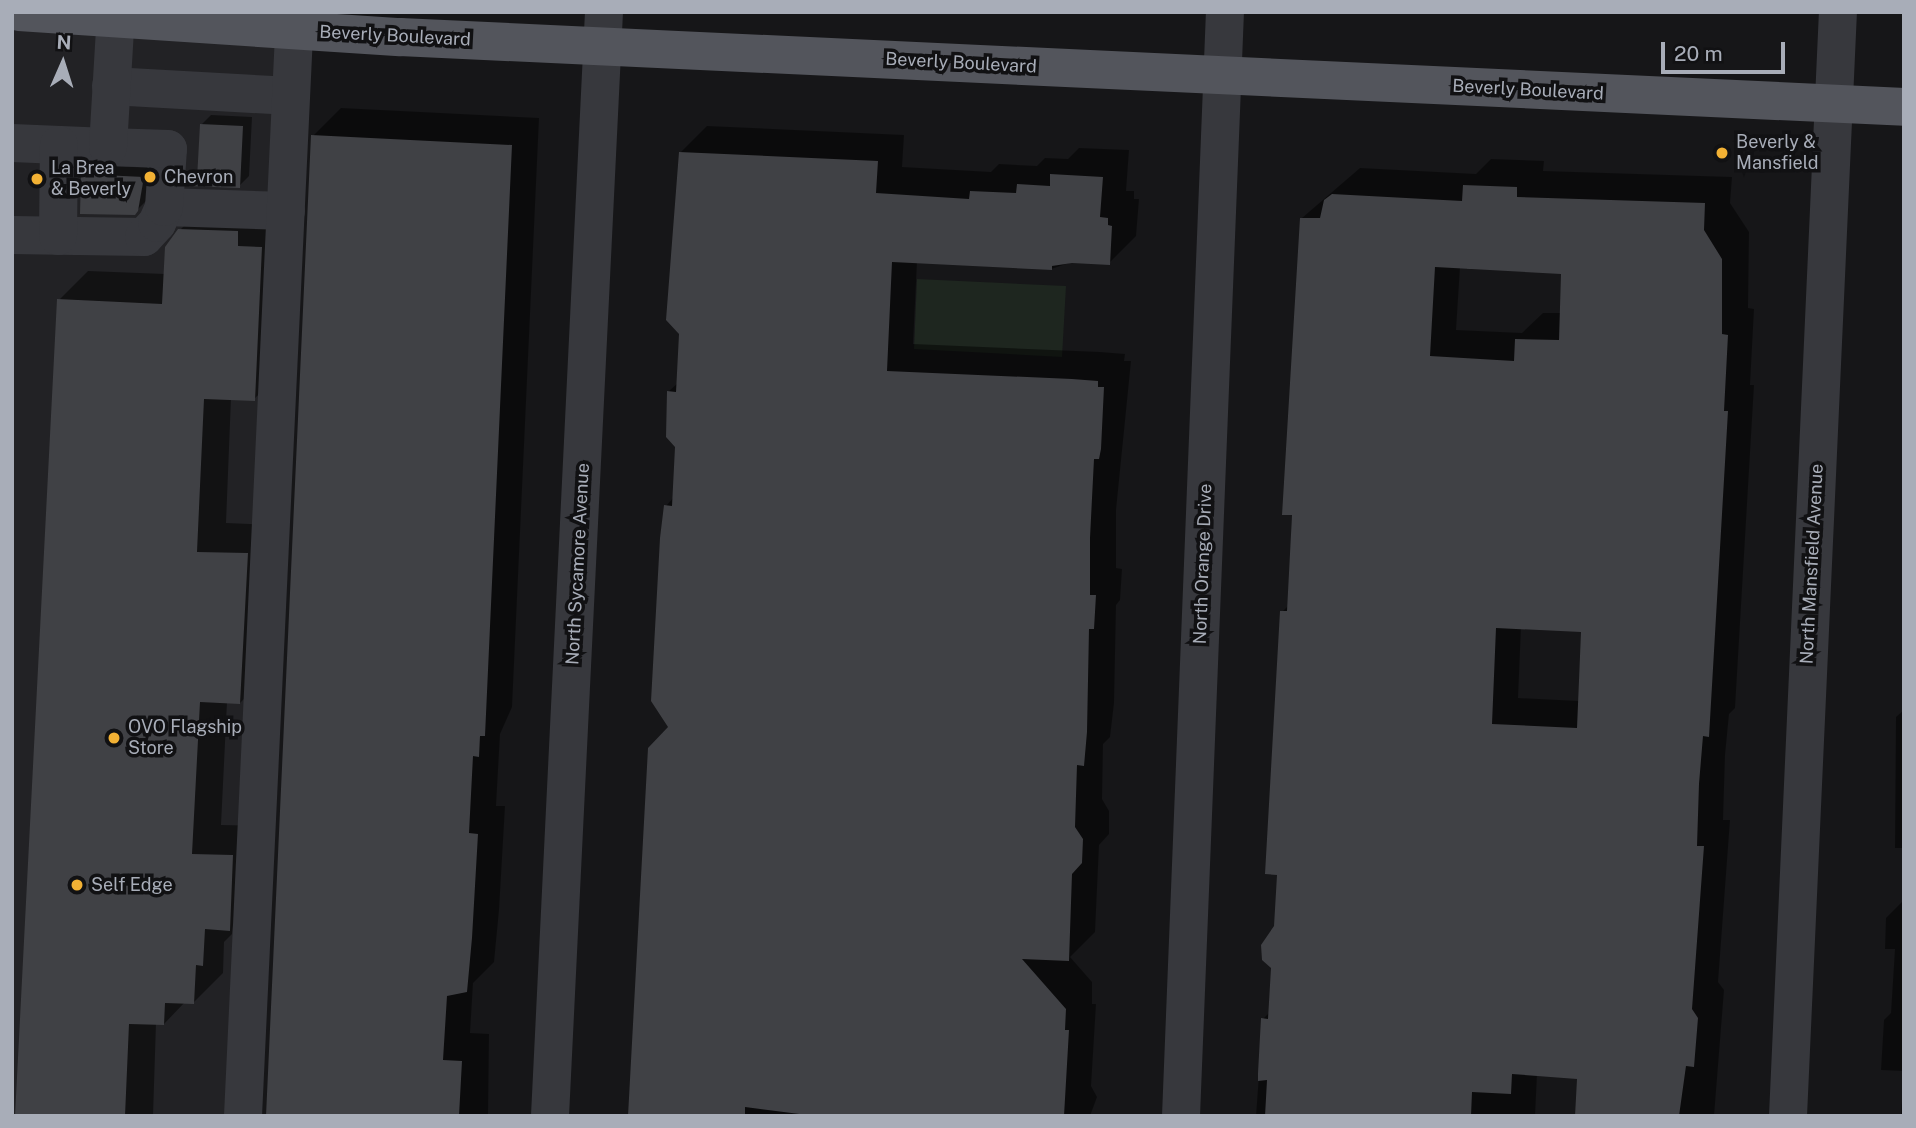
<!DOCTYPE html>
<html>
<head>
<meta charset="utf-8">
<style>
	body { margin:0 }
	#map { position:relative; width:1916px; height:1128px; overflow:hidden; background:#161618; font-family:"Public Sans",sans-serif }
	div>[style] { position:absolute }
	.built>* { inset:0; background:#222225 }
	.green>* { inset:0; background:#1e261f }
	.shadow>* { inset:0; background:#0007 }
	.building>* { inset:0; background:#404145 }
	.minor>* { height:38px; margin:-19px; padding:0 19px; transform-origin:19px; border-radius:19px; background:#37383d }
	.major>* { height:38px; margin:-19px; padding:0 19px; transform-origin:19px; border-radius:19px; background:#53555c }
	.dots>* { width:19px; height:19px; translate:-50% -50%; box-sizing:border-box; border:4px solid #111113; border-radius:50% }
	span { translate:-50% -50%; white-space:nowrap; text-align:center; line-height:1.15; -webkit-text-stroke:7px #111113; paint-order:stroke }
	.street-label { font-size:18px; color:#a8adb8 }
	.poi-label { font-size:18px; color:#a8adb8 }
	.left { translate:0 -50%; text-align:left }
	.frame { position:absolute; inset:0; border:14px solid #a8adb8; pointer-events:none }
	.north { position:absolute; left:28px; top:28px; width:70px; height:70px; -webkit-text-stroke:5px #111113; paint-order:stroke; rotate:3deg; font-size:19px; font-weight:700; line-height:28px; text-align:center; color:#a8adb8 }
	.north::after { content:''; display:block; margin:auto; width:24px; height:32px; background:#a8adb8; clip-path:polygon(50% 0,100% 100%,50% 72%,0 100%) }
	.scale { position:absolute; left:1661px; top:42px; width:124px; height:32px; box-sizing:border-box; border:4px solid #a8adb8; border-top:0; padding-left:9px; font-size:21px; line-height:24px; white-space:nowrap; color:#a8adb8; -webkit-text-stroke:5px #111113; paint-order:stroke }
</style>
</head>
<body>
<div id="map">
	<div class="built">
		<div style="clip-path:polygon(12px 12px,289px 12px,232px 1116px,12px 1116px)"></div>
	</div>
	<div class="green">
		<div style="clip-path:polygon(917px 279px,1066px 286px,1062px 357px,914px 349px)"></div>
	</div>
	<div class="shadow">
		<div style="clip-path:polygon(341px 108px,539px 118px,512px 707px,500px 734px,496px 806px,505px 806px,499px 910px,494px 962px,473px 983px,470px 1033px,489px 1034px,488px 1116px,268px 1116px,313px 136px)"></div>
		<div style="clip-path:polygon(211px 115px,252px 117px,249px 176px,239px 186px,190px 180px,199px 170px,201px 125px)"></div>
		<div style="clip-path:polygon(707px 126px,904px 135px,902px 167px,991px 172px,999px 164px,1037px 166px,1045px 158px,1068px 159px,1079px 148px,1129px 150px,1126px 191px,1134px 191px,1134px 199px,1139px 199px,1136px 236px,1109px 263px,1072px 262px,1051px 269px,917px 262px,913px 344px,1100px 352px,1125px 354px,1124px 361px,1131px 361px,1116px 510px,1116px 568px,1122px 569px,1120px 600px,1116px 605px,1114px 703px,1110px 737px,1103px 744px,1102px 799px,1109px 811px,1109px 834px,1099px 845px,1095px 932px,1070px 957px,1092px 982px,1092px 1004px,1096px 1004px,1091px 1086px,1097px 1097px,1090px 1116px,629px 1116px,670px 727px,666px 506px,674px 497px,676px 447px,668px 392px,679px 382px,680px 153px)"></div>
		<div style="clip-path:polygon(evenodd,1491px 159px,1544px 161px,1543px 171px,1732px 177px,1730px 203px,1749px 232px,1748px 308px,1754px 309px,1750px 385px,1754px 385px,1735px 708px,1729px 714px,1725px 755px,1723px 820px,1730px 820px,1718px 982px,1724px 990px,1714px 1116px,1577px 1116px,1579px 1078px,1537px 1074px,1535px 1116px,1256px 1116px,1263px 1019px,1270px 1012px,1279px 873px,1282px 612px,1289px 605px,1302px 218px,1360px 168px,1476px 174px,1491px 159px,1460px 267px,1563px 272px,1562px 313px,1543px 313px,1522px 333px,1456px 330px,1460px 267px,1491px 159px,1521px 627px,1582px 631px,1579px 701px,1518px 698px,1521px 627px)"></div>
		<div style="clip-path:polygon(92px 165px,153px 168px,148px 199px,134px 213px,82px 175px)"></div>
		<div style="clip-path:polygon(209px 201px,267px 203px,284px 370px,254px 399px,231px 398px,226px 523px,276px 525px,269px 673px,240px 703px,227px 702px,221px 825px,262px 826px,259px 899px,233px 925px,232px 934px,224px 942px,223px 973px,193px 1003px,185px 1002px,164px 1024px,156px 1023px,153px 1116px,17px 1116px,59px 300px,88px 271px,165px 274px,179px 231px)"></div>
		<div style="clip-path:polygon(1904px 601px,1904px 650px,1902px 650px)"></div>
		<div style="clip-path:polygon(1904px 710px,1904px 848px,1895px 848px,1896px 717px)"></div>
		<div style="clip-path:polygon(1904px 900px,1904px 1116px,1901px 1116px,1904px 1071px,1881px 1070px,1884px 1020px,1891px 1013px,1895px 949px,1885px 949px,1886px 918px)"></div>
	</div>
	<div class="building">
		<div style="clip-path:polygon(200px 124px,243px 126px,240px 188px,187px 186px,188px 179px,197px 179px)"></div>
		<div style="clip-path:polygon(311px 135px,512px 145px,485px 736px,480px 736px,479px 757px,473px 756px,469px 833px,478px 834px,472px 938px,467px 992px,447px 996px,443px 1060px,462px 1061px,459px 1116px,266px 1116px)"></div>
		<div style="clip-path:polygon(679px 152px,878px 161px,876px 193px,969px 199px,970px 191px,1016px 193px,1017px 184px,1050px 186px,1050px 174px,1103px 177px,1100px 217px,1108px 218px,1108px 225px,1112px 226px,1110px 265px,1072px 263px,1052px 266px,1052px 270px,892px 262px,887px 371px,1072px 379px,1098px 381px,1098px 387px,1104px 387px,1101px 449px,1099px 459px,1094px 459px,1090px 538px,1090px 595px,1096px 595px,1094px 629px,1089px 629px,1087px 732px,1084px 766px,1077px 765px,1075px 827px,1083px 839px,1082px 863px,1072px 874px,1069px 961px,1022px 959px,1066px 1009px,1065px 1030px,1069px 1030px,1064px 1116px,815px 1116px,745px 1107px,745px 1116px,628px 1116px,648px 748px,668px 727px,651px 701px,660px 538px,664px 505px,672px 506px,675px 447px,666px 437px,667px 391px,676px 392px,679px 334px,666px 320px)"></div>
		<div style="clip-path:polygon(81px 174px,144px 177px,138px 211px,135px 215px,80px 214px)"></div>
		<div style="clip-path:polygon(evenodd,1463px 185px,1517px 187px,1517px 197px,1705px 203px,1704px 230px,1722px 259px,1722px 334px,1728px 335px,1724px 411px,1728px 411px,1709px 737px,1703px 736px,1699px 784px,1697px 846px,1704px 846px,1692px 1009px,1698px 1018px,1694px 1067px,1686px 1066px,1679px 1116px,1575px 1116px,1577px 1079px,1512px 1074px,1511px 1094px,1472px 1092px,1471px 1116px,1265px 1116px,1267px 1080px,1258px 1081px,1258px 1073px,1261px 1018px,1268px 1019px,1271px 968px,1262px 960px,1261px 945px,1274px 926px,1277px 875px,1265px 874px,1280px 611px,1287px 611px,1292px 515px,1282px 515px,1300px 218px,1320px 218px,1324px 200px,1332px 194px,1462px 201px,1463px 185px,1435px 267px,1561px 274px,1559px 340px,1515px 339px,1514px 361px,1430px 356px,1435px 267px,1463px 185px,1496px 628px,1581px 632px,1577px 728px,1492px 724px,1496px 628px)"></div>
		<div style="clip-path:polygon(178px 229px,238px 231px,238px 246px,262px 247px,255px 401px,204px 399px,197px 552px,248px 553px,240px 704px,200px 702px,192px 854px,233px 855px,230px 931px,205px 929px,203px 966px,196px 965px,194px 1004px,165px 1003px,164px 1025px,129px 1024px,125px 1116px,15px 1116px,57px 299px,162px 304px,165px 247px)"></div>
	</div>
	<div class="minor">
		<div style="left:111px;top:86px;width:180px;rotate:3.2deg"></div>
		<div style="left:12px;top:143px;width:96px;rotate:2.4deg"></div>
		<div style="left:164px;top:207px;width:122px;rotate:1.9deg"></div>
		<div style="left:12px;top:235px;width:132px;rotate:0.9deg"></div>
		<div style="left:144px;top:237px;width:19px;rotate:-47deg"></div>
		<div style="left:157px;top:223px;width:17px;rotate:-66deg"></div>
		<div style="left:164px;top:207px;width:58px;rotate:-86.1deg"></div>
		<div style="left:168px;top:149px;width:60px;rotate:-178.1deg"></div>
		<div style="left:108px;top:147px;width:135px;rotate:-86.6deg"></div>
		<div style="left:58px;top:236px;width:91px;rotate:-89.4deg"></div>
		<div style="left:243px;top:1116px;width:1105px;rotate:-87.3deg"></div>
		<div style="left:550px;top:1116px;width:1105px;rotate:-87.2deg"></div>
		<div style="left:1181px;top:1116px;width:1105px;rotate:-87.72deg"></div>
		<div style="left:1788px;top:1116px;width:1105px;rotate:-87.41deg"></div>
	</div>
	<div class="major">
		<div style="left:19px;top:12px;width:382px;rotate:3.8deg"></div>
		<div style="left:400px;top:37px;width:1506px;rotate:2.66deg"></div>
	</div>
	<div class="dots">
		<div style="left:1722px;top:153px;background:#f2b134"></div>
		<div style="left:150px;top:177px;background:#f2b134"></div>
		<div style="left:37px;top:179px;background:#f2b134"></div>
		<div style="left:114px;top:738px;background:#f2b134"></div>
		<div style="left:77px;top:885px;background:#f2b134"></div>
	</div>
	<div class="street-label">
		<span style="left:395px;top:36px;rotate:3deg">Beverly Boulevard</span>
		<span style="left:961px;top:63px;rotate:3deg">Beverly Boulevard</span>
		<span style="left:1528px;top:90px;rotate:3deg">Beverly Boulevard</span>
		<span style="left:578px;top:564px;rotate:-87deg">North Sycamore Avenue</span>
		<span style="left:1203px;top:564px;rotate:-88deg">North Orange Drive</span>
		<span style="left:1812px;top:564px;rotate:-87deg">North Mansfield Avenue</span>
	</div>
	<div class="poi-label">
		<span class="left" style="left:1736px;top:153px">Beverly &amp;<br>Mansfield</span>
		<span class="left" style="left:51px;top:179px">La Brea<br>&amp; Beverly</span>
		<span class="left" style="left:164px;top:177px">Chevron</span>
		<span class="left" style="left:128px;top:738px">OVO Flagship<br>Store</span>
		<span class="left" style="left:91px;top:885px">Self Edge</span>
	</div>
	<div class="frame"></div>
	<div class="north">N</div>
	<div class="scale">20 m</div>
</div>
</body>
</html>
